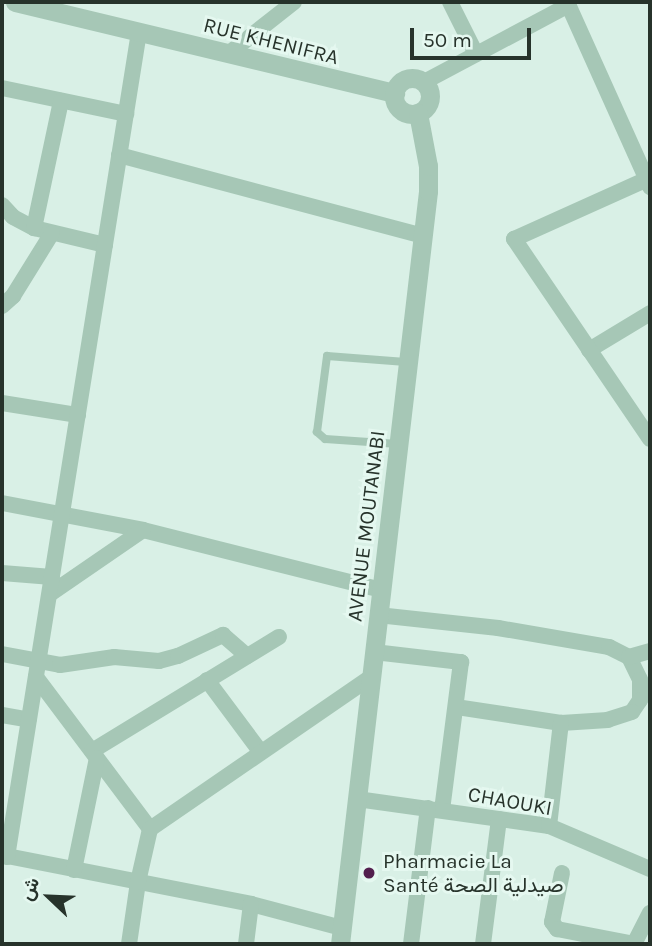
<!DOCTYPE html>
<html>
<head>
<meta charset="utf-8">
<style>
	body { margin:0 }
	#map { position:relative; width:652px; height:946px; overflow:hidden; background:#d9f0e6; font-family:Karla,Vazirmatn,sans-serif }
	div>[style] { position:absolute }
	.service>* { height:8px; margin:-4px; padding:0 4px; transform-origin:4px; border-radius:4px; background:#a6c7b6 }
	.minor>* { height:16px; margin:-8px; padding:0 8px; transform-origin:8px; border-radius:8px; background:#a6c7b6 }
	.tertiary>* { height:19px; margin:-9.5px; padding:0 9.5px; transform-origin:9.5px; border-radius:9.5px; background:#a6c7b6 }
	.tertiary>.ring { margin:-9.5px; padding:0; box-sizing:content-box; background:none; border:19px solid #a6c7b6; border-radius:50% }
	.dots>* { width:19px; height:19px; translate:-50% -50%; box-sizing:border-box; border:4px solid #e5f8f0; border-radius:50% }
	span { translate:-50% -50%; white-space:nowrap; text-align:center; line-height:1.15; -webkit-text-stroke:6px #e5f8f0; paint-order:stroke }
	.street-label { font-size:21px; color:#27332b }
	.poi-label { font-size:21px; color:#27332b }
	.left { translate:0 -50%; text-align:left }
	.frame { position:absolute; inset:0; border:4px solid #27332b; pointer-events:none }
	.north { position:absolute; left:14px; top:862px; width:70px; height:70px; -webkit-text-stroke:5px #e5f8f0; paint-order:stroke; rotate:293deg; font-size:19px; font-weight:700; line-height:28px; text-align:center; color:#27332b }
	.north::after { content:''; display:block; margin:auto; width:24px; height:32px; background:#27332b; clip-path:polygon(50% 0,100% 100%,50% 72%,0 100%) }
	.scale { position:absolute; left:410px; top:28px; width:121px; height:32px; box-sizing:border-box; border:4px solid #27332b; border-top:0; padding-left:9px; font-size:21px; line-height:24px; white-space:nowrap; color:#27332b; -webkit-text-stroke:5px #e5f8f0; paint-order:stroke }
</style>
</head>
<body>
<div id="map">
	<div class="service">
		<div style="left:398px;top:444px;width:73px;rotate:-176.1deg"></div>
		<div style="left:325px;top:439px;width:11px;rotate:-139deg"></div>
		<div style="left:317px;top:432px;width:77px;rotate:-82.5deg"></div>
		<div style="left:327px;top:356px;width:79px;rotate:4.3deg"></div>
	</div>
	<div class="minor">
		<div style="left:450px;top:2px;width:58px;rotate:63.4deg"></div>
		<div style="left:567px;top:2px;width:203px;rotate:65.8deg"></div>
		<div style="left:228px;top:54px;width:84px;rotate:-38.2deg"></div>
		<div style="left:424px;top:82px;width:164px;rotate:-28deg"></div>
		<div style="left:2px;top:88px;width:127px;rotate:11.8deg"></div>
		<div style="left:119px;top:155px;width:315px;rotate:14.9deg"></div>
		<div style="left:2px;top:205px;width:16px;rotate:47deg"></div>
		<div style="left:13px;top:217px;width:24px;rotate:28deg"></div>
		<div style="left:34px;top:228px;width:73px;rotate:13.5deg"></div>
		<div style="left:34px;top:228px;width:130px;rotate:-78deg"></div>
		<div style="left:2px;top:306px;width:15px;rotate:-42deg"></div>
		<div style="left:13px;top:296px;width:74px;rotate:-58.2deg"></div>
		<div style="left:589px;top:350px;width:71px;rotate:-31.2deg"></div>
		<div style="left:2px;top:403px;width:77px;rotate:9deg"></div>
		<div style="left:650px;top:439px;width:242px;rotate:-124.2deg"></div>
		<div style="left:514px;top:239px;width:149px;rotate:-24.2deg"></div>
		<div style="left:2px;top:503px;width:144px;rotate:10.8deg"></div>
		<div style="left:143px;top:530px;width:245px;rotate:14.1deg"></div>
		<div style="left:2px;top:573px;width:50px;rotate:4.6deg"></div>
		<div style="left:50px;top:594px;width:113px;rotate:-34.5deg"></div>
		<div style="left:378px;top:615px;width:121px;rotate:6.2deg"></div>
		<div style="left:498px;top:628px;width:113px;rotate:9.7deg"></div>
		<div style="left:609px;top:647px;width:22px;rotate:27deg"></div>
		<div style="left:629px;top:657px;width:25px;rotate:64deg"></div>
		<div style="left:640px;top:680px;width:20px;rotate:90deg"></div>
		<div style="left:640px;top:700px;width:14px;rotate:124deg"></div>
		<div style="left:632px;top:712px;width:25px;rotate:162deg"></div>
		<div style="left:608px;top:720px;width:47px;rotate:176.3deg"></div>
		<div style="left:561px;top:723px;width:105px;rotate:-171.3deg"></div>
		<div style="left:374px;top:652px;width:88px;rotate:6.6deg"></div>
		<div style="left:461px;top:662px;width:149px;rotate:97.3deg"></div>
		<div style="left:2px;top:654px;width:59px;rotate:10.7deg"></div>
		<div style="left:60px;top:665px;width:55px;rotate:-8.4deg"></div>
		<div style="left:114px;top:657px;width:45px;rotate:5.1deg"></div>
		<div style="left:159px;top:661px;width:20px;rotate:-15deg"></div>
		<div style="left:178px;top:656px;width:50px;rotate:-25deg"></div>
		<div style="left:223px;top:635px;width:32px;rotate:41deg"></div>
		<div style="left:629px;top:657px;width:22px;rotate:-16deg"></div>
		<div style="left:36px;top:677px;width:190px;rotate:53.1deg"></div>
		<div style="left:207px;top:680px;width:89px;rotate:53.3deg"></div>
		<div style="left:2px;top:715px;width:27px;rotate:10deg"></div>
		<div style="left:92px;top:751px;width:219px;rotate:-31.4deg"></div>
		<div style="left:357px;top:799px;width:194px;rotate:8deg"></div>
		<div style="left:549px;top:826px;width:110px;rotate:23.1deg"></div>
		<div style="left:549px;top:826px;width:104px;rotate:-83.4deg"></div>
		<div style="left:2px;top:855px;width:254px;rotate:11.1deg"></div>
		<div style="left:251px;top:904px;width:94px;rotate:14.8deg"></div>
		<div style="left:7px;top:857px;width:835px;rotate:-80.91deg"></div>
		<div style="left:74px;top:870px;width:114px;rotate:-78.4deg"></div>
		<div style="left:562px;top:873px;width:50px;rotate:101.5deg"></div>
		<div style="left:552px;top:922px;width:9px;rotate:54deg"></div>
		<div style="left:557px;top:929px;width:78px;rotate:11deg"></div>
		<div style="left:129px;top:944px;width:63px;rotate:-81.7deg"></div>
		<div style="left:138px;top:882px;width:54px;rotate:-77.2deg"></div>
		<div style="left:150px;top:829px;width:268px;rotate:-34.5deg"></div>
		<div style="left:246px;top:944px;width:40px;rotate:-82.9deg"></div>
		<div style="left:411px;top:944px;width:137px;rotate:-82.9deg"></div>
		<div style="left:483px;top:944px;width:126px;rotate:-82.7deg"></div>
		<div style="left:634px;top:944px;width:35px;rotate:-63deg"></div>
	</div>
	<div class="tertiary">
		<div style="left:15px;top:2px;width:391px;rotate:13.5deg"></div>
		<div class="ring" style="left:394px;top:78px;width:17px;height:17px"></div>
		<div style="left:340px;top:944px;width:758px;rotate:-83.33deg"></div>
		<div style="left:428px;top:191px;width:25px;rotate:-90deg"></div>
		<div style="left:428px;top:166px;width:54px;rotate:-100.7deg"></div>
	</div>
	<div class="dots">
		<div style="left:369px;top:873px;background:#531f4e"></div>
	</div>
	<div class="street-label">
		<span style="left:271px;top:41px;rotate:14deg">RUE KHENIFRA</span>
		<span style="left:366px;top:526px;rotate:-83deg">AVENUE MOUTANABI</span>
		<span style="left:510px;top:801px;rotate:10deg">CHAOUKI</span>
	</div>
	<div class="poi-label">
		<span class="left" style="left:383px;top:873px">Pharmacie La<br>Santé صيدلية الصحة</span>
	</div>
	<div class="frame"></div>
	<div class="north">ش</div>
	<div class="scale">50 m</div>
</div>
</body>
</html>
